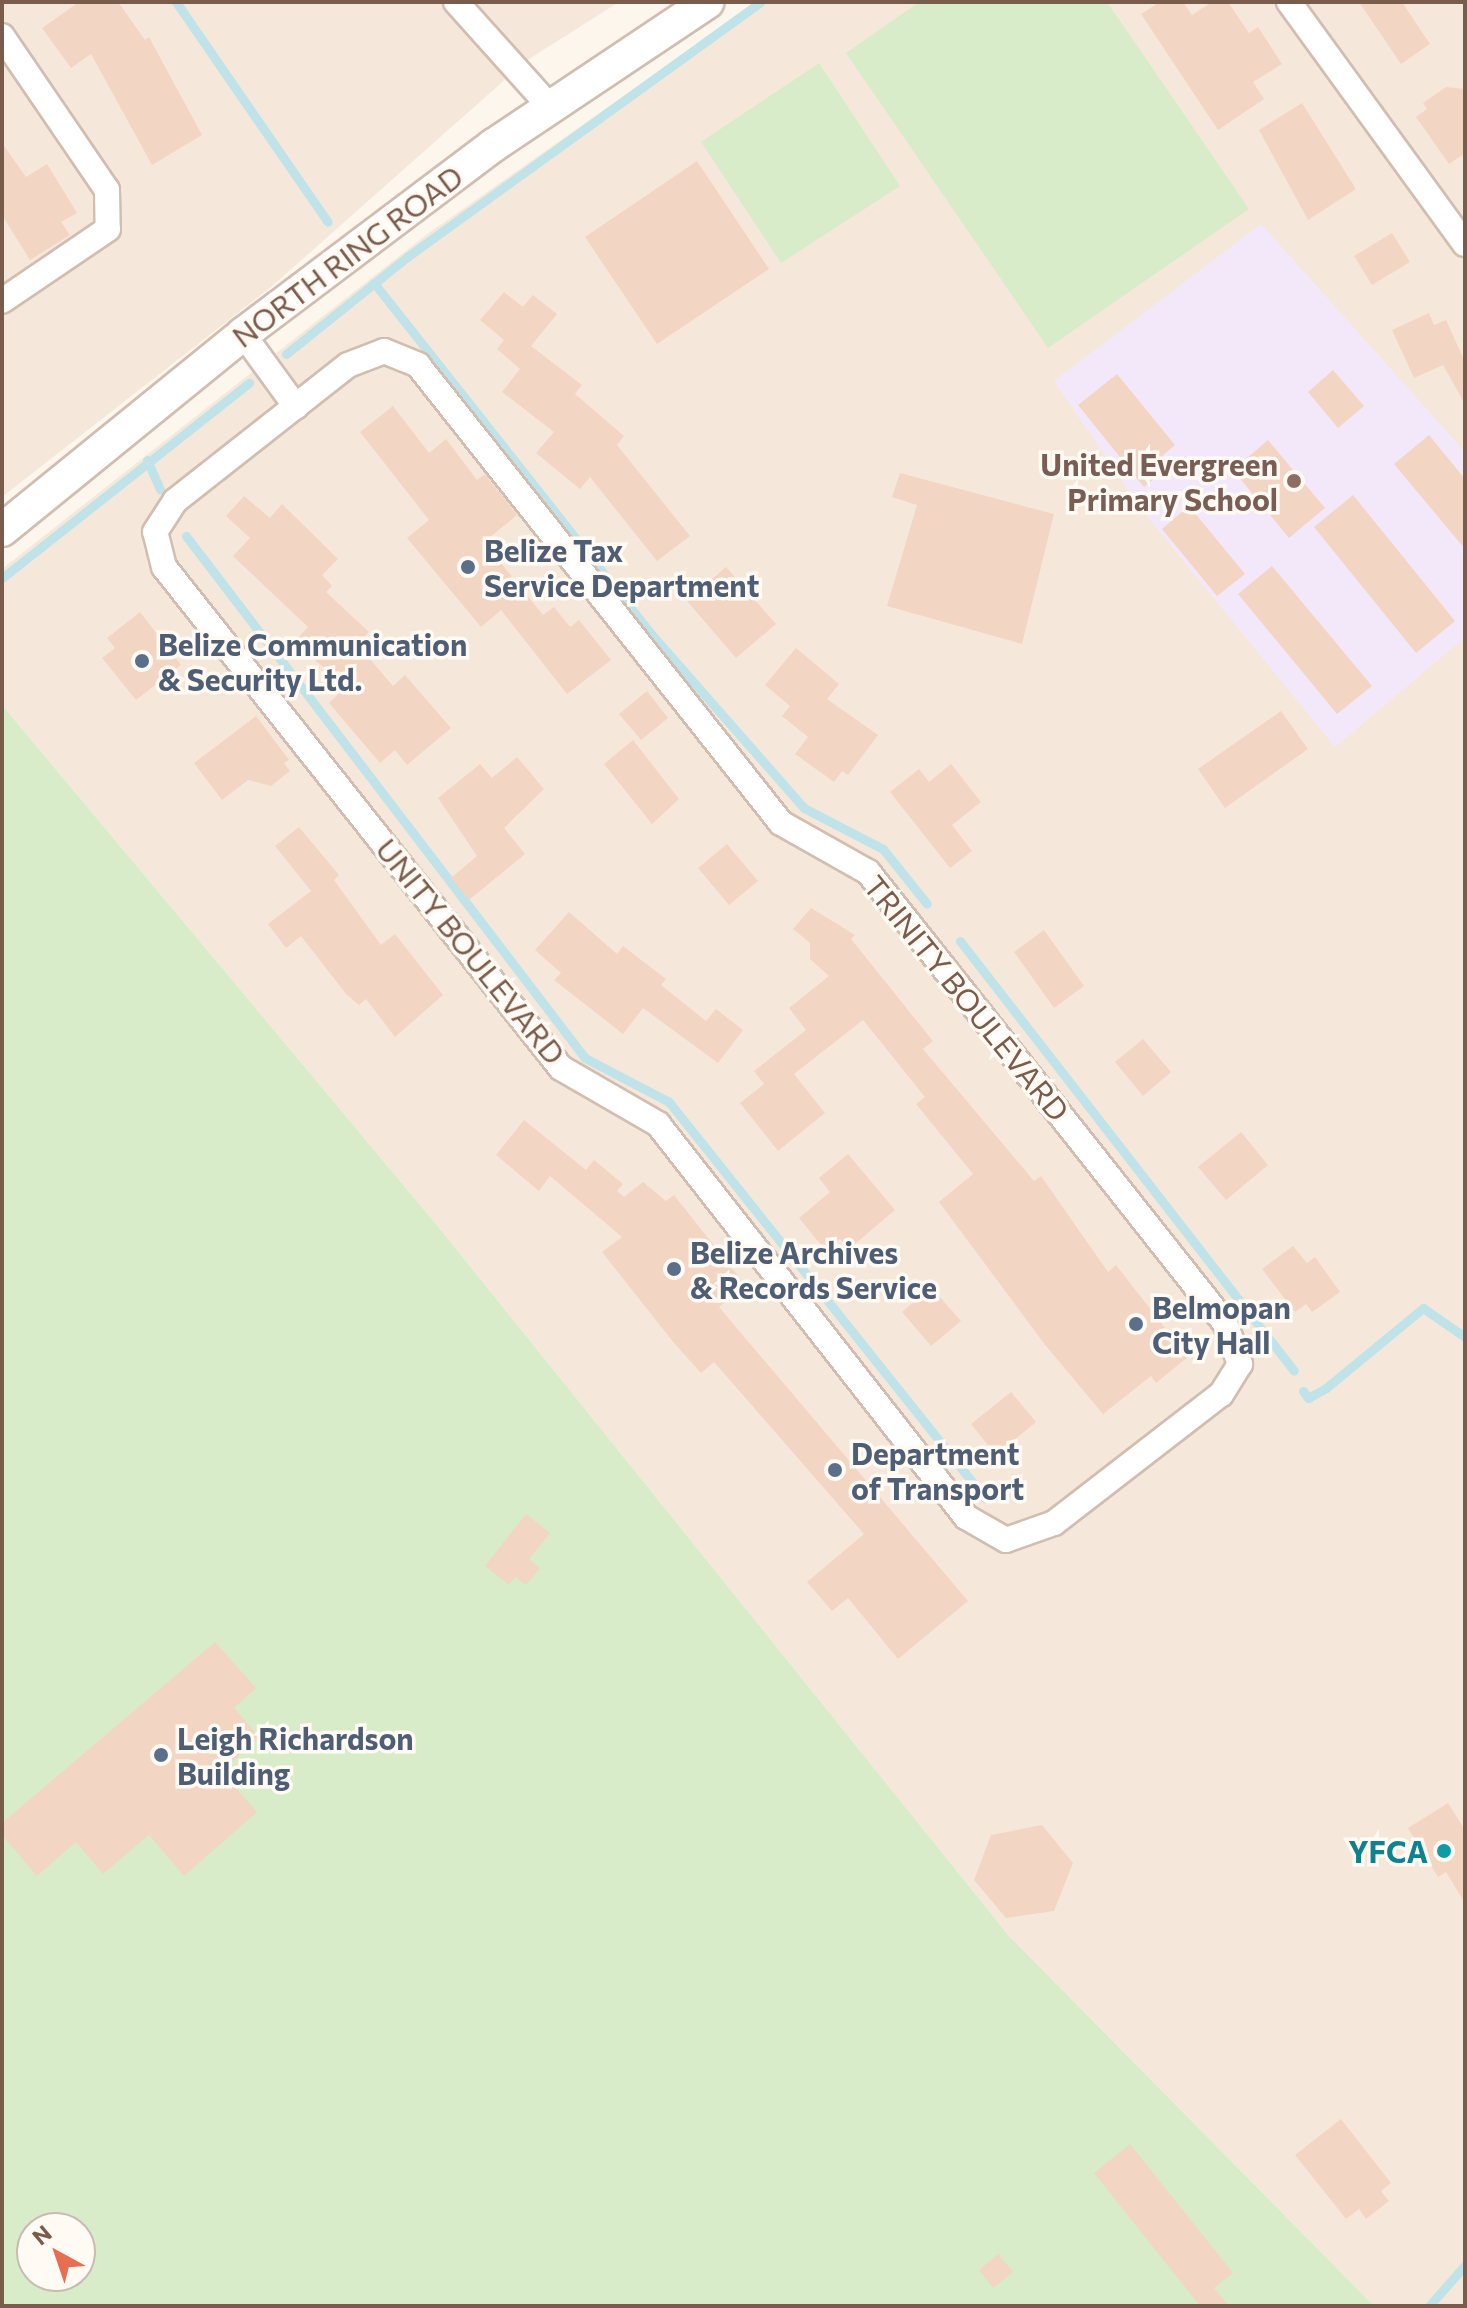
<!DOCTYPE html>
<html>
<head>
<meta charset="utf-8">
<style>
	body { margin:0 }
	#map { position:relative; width:1467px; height:2308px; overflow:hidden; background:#fdf6ec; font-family:Commissioner,sans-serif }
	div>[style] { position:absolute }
	.residential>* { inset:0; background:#f5e8da }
	.education>* { inset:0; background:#f3e8fa }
	.green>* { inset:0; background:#d8ecc9 }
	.stream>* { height:9px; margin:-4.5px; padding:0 4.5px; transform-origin:4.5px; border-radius:4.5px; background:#bfe3e8 }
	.building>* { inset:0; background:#f3d5c3 }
	.roads { filter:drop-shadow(2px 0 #d1beb0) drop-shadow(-2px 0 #d1beb0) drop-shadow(0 2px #d1beb0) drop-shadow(0 -2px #d1beb0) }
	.street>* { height:24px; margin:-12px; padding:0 12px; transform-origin:12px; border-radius:12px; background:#fff }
	.secondary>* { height:32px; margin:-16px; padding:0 16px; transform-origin:16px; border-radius:16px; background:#fff }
	.dots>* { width:22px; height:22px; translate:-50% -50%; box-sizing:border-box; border:4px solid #fffaf3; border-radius:50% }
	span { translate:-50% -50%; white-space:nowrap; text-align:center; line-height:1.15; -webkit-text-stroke:7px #fffaf3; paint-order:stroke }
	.street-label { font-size:30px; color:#7a5c4d }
	.education-label { font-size:30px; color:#785e54; font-weight:700 }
	.right { translate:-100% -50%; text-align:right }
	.service-label { font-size:30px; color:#4e5e75; font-weight:700 }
	.left { translate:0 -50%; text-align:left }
	.culture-label { font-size:30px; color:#0d838f; font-weight:700 }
	.frame { position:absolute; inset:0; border:4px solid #7a5c4d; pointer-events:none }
	.north { position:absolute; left:16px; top:2212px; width:80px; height:80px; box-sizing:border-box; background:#fffaf3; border:2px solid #cabbb1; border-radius:50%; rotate:320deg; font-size:22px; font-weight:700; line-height:32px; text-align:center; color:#7a5c4d }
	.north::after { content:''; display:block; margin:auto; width:28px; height:36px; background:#e76f51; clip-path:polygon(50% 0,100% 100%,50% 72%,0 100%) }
</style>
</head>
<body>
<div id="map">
	<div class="residential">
		<div style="clip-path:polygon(2px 2px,619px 2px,526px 61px,271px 287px,2px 497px)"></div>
		<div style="clip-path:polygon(757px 2px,1465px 2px,1465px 2306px,1374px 2306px,1009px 1936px,440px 1229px,2px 705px,2px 569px,426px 235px)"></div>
	</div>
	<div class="education">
		<div style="clip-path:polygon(1261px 224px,1465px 452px,1465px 637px,1335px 747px,1142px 510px,1054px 381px)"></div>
	</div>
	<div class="green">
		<div style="clip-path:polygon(919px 2px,1107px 2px,1249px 209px,1048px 348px,846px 53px)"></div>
		<div style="clip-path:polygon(819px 63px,900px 186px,781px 263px,701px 142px)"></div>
		<div style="clip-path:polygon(evenodd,2px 705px,440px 1229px,1009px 1936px,1374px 2306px,2px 2306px,2px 705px,32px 2228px,80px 2228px,80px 2276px,32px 2276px,32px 2228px)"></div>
	</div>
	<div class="stream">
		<div style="left:176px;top:2px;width:267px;rotate:55.4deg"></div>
		<div style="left:374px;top:283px;width:449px;rotate:51.7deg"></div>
		<div style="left:652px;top:635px;width:230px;rotate:48.7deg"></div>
		<div style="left:804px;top:808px;width:89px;rotate:27.4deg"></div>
		<div style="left:883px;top:849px;width:70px;rotate:51.3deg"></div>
		<div style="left:286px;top:354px;width:155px;rotate:-38.7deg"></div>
		<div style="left:407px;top:257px;width:435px;rotate:-35.8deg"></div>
		<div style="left:147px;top:460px;width:32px;rotate:66deg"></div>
		<div style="left:186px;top:536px;width:657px;rotate:52.61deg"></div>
		<div style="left:585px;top:1058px;width:95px;rotate:27.6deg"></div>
		<div style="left:669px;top:1102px;width:507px;rotate:51.41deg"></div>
		<div style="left:2px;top:578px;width:315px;rotate:-38.3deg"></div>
		<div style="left:960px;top:941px;width:544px;rotate:52.16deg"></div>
		<div style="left:1303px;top:1391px;width:9px;rotate:54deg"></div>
		<div style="left:1308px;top:1398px;width:21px;rotate:-29deg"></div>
		<div style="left:1326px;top:1388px;width:126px;rotate:-39.5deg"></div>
		<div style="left:1423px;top:1308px;width:51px;rotate:34.6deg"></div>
		<div style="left:1429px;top:2306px;width:55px;rotate:-48.7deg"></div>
	</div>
	<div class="building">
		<div style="clip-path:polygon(79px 2px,118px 2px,145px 40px,149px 37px,202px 135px,152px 165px,91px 54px,71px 68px,42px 28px)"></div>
		<div style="clip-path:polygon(1160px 2px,1183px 2px,1192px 15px,1212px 2px,1228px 2px,1249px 33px,1258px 27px,1282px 64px,1253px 82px,1264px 99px,1218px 130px,1141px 14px)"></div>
		<div style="clip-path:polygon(1359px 2px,1402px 2px,1430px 44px,1401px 64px)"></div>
		<div style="clip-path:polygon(1446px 87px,1465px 89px,1465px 153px,1449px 164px,1416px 117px,1427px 109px,1423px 103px)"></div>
		<div style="clip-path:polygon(1302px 103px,1356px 189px,1308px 220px,1259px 130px)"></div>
		<div style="clip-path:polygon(2px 143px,26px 177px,47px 164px,77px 213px,61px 222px,70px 235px,30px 260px,2px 215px)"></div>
		<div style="clip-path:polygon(697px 161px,769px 269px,657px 344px,585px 237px)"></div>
		<div style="clip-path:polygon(1392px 233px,1410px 262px,1372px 285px,1354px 256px)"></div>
		<div style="clip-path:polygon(504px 292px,523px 307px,533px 295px,557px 314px,531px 346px,582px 385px,575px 394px,624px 436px,617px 445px,690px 536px,657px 561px,590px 477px,580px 489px,536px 453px,554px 432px,502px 392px,520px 369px,497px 349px,504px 340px,480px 320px)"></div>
		<div style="clip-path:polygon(1429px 313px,1434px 325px,1446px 320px,1465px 362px,1465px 404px,1443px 365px,1414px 378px,1392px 330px)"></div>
		<div style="clip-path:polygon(1333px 370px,1364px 406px,1338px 428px,1308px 392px)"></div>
		<div style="clip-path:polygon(1117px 374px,1175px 445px,1163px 455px,1171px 465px,1144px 487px,1078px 405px)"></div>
		<div style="clip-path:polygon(393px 406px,429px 453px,446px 439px,477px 480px,485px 474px,517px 515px,484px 542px,543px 615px,554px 607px,570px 627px,579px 620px,611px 660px,567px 694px,501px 610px,481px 627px,407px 538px,429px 520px,360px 432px)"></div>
		<div style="clip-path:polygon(1429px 435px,1465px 479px,1465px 549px,1394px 464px)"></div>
		<div style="clip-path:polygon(1268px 440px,1325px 508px,1289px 538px,1233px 470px)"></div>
		<div style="clip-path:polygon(900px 473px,1054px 514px,1022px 644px,887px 606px,917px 505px,892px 497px)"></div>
		<div style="clip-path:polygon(1353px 495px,1455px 621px,1416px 653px,1314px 527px)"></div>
		<div style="clip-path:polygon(244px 496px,270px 518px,282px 504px,338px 559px,322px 575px,332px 586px,326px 592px,369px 632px,357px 644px,393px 686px,405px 675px,451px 728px,407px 765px,395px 750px,380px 763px,329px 703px,345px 688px,295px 641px,308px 627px,233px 556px,250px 538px,226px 516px)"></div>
		<div style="clip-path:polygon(1189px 506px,1245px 574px,1217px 596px,1162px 529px)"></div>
		<div style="clip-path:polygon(1272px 566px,1372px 686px,1337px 714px,1238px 594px)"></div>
		<div style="clip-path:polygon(726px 567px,776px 624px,736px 658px,687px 601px)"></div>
		<div style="clip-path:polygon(140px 612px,181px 665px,136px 700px,102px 658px,115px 648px,107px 638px)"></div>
		<div style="clip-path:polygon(796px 648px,839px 684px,827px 699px,878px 735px,848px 775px,842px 771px,834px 782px,795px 754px,808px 737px,782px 716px,790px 706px,765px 685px)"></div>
		<div style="clip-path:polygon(647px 691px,668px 718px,641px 740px,619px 714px)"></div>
		<div style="clip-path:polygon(1281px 711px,1308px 749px,1225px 808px,1198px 769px)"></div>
		<div style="clip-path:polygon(256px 716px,289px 760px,284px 763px,290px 771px,271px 786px,248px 780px,222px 800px,194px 763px)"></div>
		<div style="clip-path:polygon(633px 740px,679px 799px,652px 824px,604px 764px)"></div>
		<div style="clip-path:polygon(517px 757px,544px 789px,504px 828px,525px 854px,469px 900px,451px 878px,477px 856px,438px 798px,480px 764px,492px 778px)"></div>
		<div style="clip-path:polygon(951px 764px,981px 802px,952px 825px,972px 851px,950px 868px,890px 792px,919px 769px,929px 782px)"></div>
		<div style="clip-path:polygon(299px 827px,339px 875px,334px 880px,381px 945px,395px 934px,443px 995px,395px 1037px,366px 999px,359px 1005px,346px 994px,301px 936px,286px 948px,268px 924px,311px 891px,275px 846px)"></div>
		<div style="clip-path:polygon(727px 844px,758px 881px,729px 905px,698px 868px)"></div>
		<div style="clip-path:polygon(811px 908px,855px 935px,851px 939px,933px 1041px,923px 1049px,1034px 1181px,1041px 1176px,1108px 1272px,1116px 1265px,1188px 1357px,1156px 1383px,1151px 1376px,1103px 1414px,1046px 1346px,939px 1202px,973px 1174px,916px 1104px,925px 1097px,863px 1020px,794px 1074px,825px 1113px,778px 1151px,740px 1103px,764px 1084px,754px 1071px,806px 1030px,789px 1008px,829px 976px,810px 959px,810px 943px,793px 929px)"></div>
		<div style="clip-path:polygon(569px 912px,617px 954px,623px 946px,666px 979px,661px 985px,706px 1021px,716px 1009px,743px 1030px,718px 1063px,643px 1008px,623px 1034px,554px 980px,561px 973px,535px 950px)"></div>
		<div style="clip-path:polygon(1044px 930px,1084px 986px,1054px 1008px,1014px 952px)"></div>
		<div style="clip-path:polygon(1143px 1039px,1171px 1072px,1143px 1096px,1115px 1062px)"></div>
		<div style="clip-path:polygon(524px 1120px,586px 1170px,594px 1160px,623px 1184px,617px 1191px,624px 1197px,643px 1182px,666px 1201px,674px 1195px,746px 1286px,719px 1307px,968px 1601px,898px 1659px,848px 1598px,832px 1611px,807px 1582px,864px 1534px,714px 1362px,701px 1373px,674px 1343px,602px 1252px,622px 1237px,550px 1176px,539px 1191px,496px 1155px)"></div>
		<div style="clip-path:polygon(1241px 1132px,1268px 1165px,1226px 1200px,1198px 1167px)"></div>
		<div style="clip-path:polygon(848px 1154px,895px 1210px,849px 1249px,840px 1239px,826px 1251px,799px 1218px,830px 1192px,819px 1178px)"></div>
		<div style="clip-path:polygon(1293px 1246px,1307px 1263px,1315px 1257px,1340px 1292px,1312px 1312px,1306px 1304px,1295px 1312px,1262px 1269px)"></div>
		<div style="clip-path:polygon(931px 1287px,961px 1321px,931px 1346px,902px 1312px)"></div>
		<div style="clip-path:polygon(1011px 1392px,1036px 1422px,996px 1455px,971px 1424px)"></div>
		<div style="clip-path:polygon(526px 1514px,550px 1533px,529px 1559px,540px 1568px,526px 1585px,515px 1577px,509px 1585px,485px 1566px)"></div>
		<div style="clip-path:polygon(215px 1642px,256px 1688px,234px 1708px,260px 1738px,221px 1771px,257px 1812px,184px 1876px,149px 1835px,103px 1874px,76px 1842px,37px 1876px,2px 1835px,2px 1823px)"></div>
		<div style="clip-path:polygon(1448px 1803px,1465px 1830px,1465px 1903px,1446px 1872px,1438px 1877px,1408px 1828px)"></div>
		<div style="clip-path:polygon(1042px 1825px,1073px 1863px,1054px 1911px,1006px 1918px,974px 1880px,991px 1835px)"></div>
		<div style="clip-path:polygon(1341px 2119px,1391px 2183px,1381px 2191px,1389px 2201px,1366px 2219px,1359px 2209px,1346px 2219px,1295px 2155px)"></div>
		<div style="clip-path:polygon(1130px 2144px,1233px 2273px,1214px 2288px,1229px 2306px,1200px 2306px,1094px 2173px)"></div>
		<div style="clip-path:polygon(998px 2254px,1013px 2272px,993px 2288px,979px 2270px)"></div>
	</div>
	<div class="roads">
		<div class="street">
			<div style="left:456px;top:2px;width:142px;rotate:48.1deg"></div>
			<div style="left:1289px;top:2px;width:299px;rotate:54deg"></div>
			<div style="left:2px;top:36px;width:186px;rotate:55.7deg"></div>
			<div style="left:107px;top:190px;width:39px;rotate:89deg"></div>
			<div style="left:108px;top:229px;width:128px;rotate:145.8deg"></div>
			<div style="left:243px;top:334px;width:90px;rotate:54deg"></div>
			<div style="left:384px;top:351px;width:37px;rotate:22deg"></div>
			<div style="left:418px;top:365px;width:584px;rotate:51.6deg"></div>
			<div style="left:781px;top:823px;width:100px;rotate:29.4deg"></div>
			<div style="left:868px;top:872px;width:575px;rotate:51.64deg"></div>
			<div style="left:1225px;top:1323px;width:44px;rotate:69.9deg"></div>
			<div style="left:1240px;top:1364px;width:36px;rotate:122deg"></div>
			<div style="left:1221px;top:1394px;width:211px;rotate:142.3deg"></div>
			<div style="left:1054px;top:1523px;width:51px;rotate:160.5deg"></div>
			<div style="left:1006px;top:1540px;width:46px;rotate:-150.1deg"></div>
			<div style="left:966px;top:1517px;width:499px;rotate:-128.1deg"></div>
			<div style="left:658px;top:1124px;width:112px;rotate:-150deg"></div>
			<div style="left:561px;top:1068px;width:639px;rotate:-128.39deg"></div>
			<div style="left:164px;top:567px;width:36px;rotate:-104deg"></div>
			<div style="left:155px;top:532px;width:37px;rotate:-57deg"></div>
			<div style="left:175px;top:501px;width:220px;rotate:-38.2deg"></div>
			<div style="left:348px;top:365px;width:39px;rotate:-21deg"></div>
		</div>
		<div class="secondary">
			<div style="left:2px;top:530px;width:311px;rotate:-39.1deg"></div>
			<div style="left:243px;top:334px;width:314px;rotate:-37deg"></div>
			<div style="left:494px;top:145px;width:257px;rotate:-33.8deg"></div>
		</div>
	</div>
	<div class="dots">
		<div style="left:1294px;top:481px;background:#8d6e63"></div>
		<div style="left:468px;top:567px;background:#5c6f8a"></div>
		<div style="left:142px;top:661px;background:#5c6f8a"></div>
		<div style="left:674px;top:1269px;background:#5c6f8a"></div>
		<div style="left:1136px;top:1324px;background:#5c6f8a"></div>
		<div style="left:835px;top:1470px;background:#5c6f8a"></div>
		<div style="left:161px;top:1755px;background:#5c6f8a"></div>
		<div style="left:1444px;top:1851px;background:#0f9aa8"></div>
	</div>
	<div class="street-label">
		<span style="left:347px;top:256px;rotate:-37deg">NORTH RING ROAD</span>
		<span style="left:471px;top:951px;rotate:51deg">UNITY BOULEVARD</span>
		<span style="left:967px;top:998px;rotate:51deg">TRINITY BOULEVARD</span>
	</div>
	<div class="education-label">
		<span class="right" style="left:1278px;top:481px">United Evergreen<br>Primary School</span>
	</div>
	<div class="service-label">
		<span class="left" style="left:484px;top:567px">Belize Tax<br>Service Department</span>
		<span class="left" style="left:158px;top:661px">Belize Communication<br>&amp; Security Ltd.</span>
		<span class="left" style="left:690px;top:1269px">Belize Archives<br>&amp; Records Service</span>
		<span class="left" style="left:1152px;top:1324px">Belmopan<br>City Hall</span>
		<span class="left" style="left:851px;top:1470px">Department<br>of Transport</span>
		<span class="left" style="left:177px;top:1755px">Leigh Richardson<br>Building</span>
	</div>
	<div class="culture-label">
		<span class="right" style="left:1428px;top:1851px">YFCA</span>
	</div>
	<div class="frame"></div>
	<div class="north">N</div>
</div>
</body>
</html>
